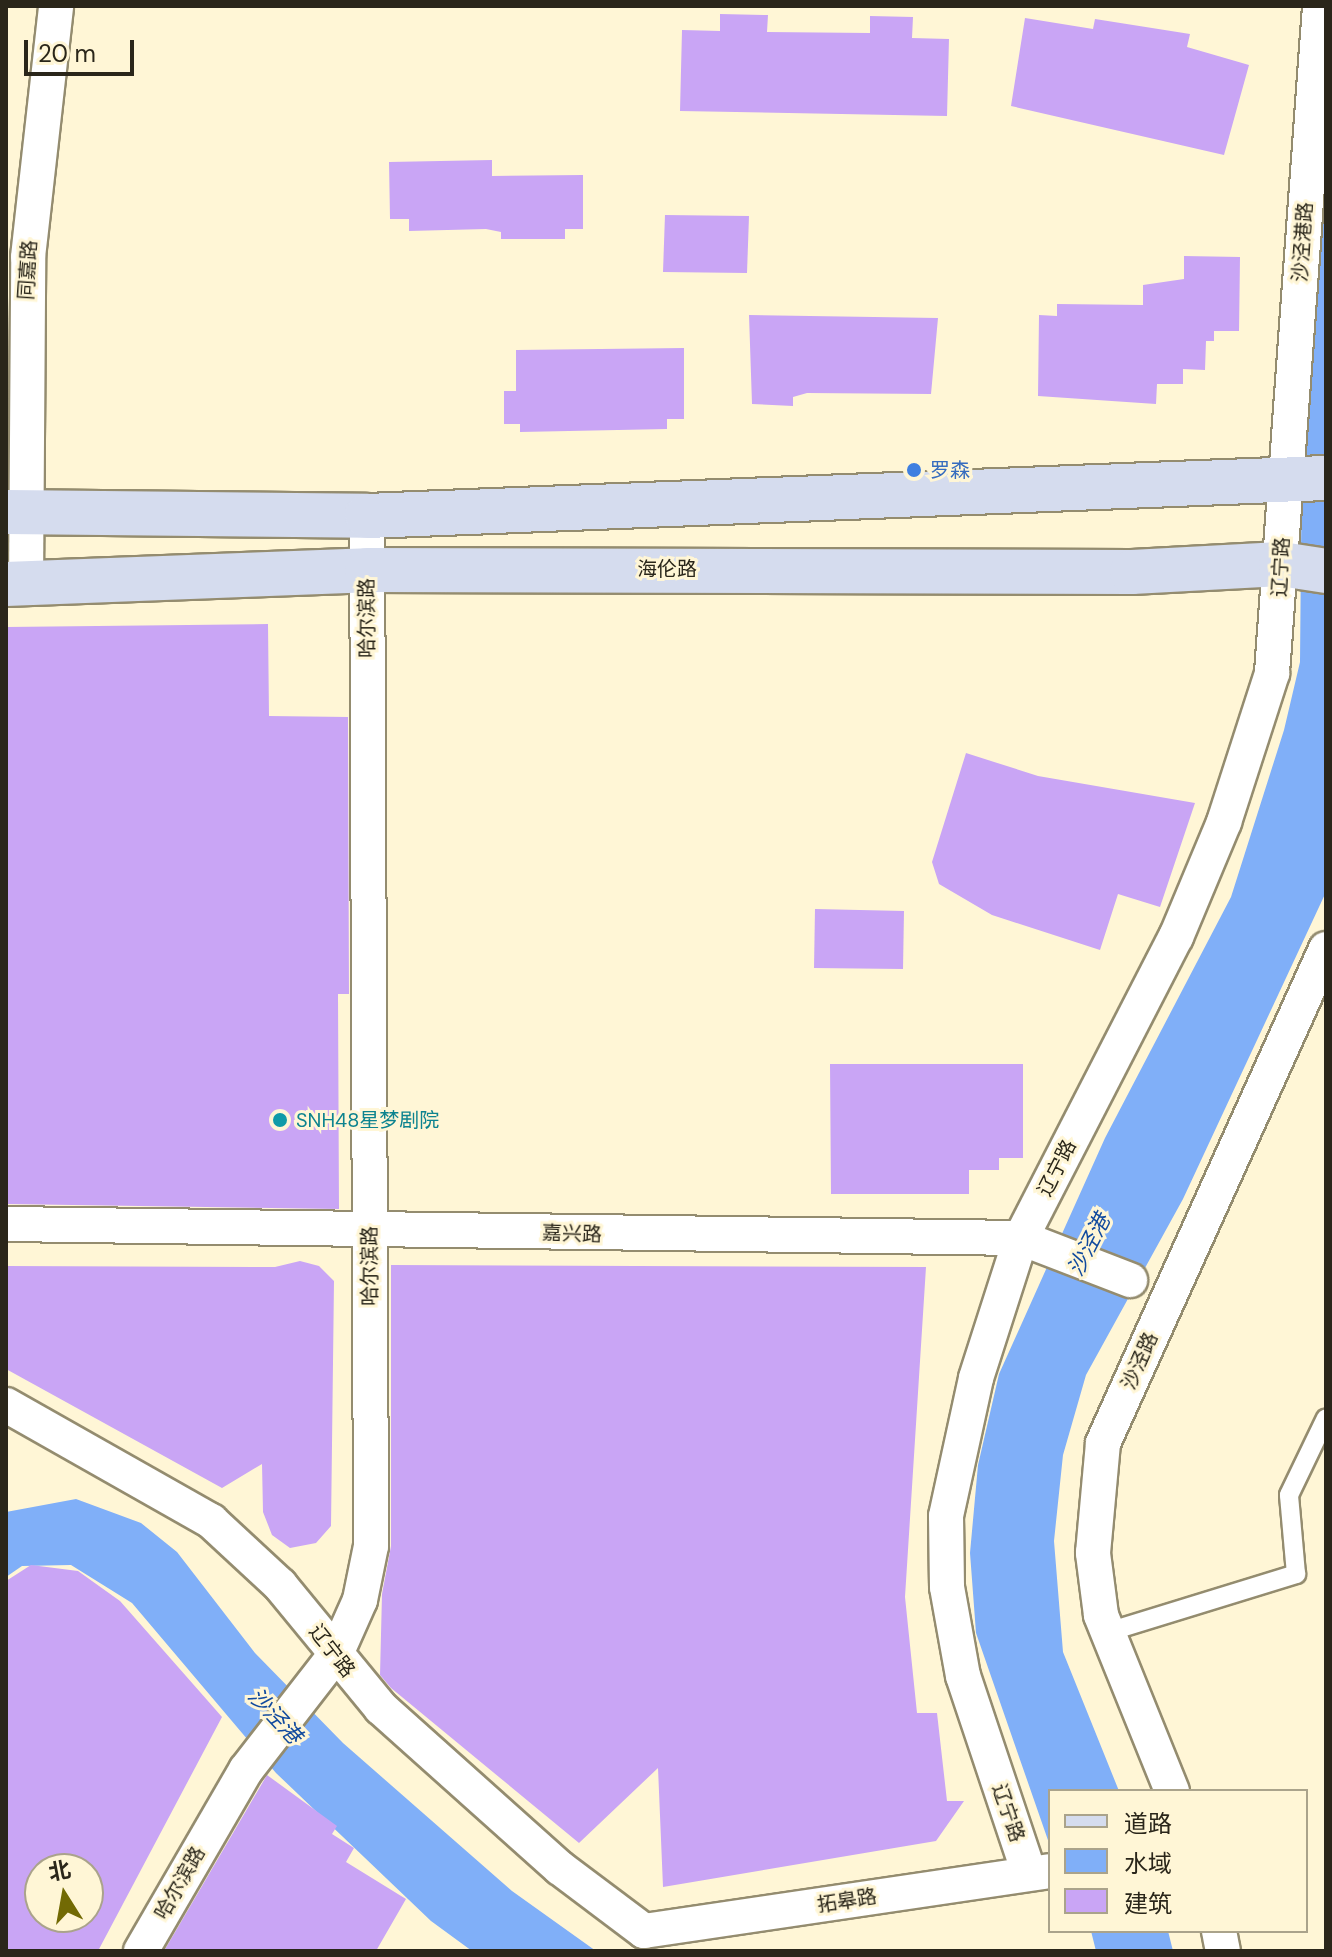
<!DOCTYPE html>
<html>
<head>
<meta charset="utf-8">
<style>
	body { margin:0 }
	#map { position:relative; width:1332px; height:1957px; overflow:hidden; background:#fff6d6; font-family:"DM Sans","Noto Sans SC",sans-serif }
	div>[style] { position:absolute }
	.water>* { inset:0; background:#80aff8 }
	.building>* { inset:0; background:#c9a5f5 }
	.roads { filter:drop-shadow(2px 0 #948c6f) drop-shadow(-2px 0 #948c6f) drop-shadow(0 2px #948c6f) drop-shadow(0 -2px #948c6f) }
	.service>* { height:18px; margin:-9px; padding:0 9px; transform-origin:9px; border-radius:9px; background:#fff }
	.minor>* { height:34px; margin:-17px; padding:0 17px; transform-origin:17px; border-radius:17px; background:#fff }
	.secondary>* { height:44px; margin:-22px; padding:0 22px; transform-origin:22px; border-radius:22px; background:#d5dcee }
	.dots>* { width:22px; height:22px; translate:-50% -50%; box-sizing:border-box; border:4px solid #fff6d6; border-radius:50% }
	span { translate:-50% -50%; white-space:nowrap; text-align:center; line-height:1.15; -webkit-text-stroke:6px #fff6d6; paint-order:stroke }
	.street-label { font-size:20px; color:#2a261a }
	.shop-label { font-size:20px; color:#366cbe }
	.left { translate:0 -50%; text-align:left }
	.culture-label { font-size:20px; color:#0d838f }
	.water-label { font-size:22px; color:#114a9e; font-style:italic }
	.frame { position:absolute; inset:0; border:8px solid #2a261a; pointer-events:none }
	.legend { position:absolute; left:1048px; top:1789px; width:260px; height:144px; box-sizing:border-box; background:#fff6d6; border:2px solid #aaa38b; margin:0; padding:10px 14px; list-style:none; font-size:24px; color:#2a261a }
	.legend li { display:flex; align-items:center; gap:16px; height:40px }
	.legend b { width:40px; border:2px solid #aaa38b }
	.north { position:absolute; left:24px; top:1853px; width:80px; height:80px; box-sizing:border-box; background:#fff6d6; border:2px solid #aaa38b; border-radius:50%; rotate:349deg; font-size:22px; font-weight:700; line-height:32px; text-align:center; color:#2a261a }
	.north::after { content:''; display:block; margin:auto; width:28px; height:36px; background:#726a04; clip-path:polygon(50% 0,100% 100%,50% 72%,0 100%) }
	.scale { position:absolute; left:24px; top:40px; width:110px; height:36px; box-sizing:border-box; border:4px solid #2a261a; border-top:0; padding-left:10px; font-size:24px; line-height:28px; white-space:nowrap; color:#2a261a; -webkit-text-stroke:6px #fff6d6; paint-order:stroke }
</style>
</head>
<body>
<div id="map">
	<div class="water">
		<div style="clip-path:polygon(1326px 59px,1326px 892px,1183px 1199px,1086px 1375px,1063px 1455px,1054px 1541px,1063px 1652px,1119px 1791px,1050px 1791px,1050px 1846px,976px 1633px,970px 1553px,978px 1465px,999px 1374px,1105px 1138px,1231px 897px,1284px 730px,1300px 662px,1302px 442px)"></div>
		<div style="clip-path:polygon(76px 1499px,141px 1523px,177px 1552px,255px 1653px,343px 1743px,512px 1891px,596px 1951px,472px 1951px,431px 1921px,276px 1773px,132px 1603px,71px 1565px,22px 1566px,6px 1577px,6px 1512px)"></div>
		<div style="clip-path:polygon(1091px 1931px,1168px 1931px,1173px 1951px,1096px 1951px)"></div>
	</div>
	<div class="building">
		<div style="clip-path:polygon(720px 14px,768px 15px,767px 32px,870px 33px,870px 16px,913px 17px,912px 38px,949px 39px,947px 116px,680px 111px,682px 30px,720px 31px)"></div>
		<div style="clip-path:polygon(1025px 18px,1093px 29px,1095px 19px,1190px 34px,1187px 47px,1249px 65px,1224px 155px,1011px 106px)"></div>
		<div style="clip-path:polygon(492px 160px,492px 176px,583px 175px,583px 229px,565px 229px,565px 239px,501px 239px,501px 232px,486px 229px,409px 231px,409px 219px,390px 219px,389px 162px)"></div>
		<div style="clip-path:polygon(665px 215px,749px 216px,747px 273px,663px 272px)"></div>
		<div style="clip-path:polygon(1184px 256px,1240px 257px,1239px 331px,1214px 331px,1214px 341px,1206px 341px,1205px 370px,1183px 369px,1183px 384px,1157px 384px,1156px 404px,1038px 396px,1039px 315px,1057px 316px,1057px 304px,1143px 305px,1143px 285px,1184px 279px)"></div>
		<div style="clip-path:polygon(749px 315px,938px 318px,931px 394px,807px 393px,793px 397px,793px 406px,752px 404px)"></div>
		<div style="clip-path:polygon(684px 348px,684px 419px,667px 419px,667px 429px,520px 432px,520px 424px,504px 424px,504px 391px,516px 391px,516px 350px)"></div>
		<div style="clip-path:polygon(268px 624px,269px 716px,348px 717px,349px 994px,338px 994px,339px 1209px,6px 1204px,6px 627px)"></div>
		<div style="clip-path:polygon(966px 753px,1038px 776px,1195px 803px,1160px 907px,1118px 894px,1100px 950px,992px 915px,939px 884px,932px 862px)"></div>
		<div style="clip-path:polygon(815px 909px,904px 911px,903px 969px,814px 968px)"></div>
		<div style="clip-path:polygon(830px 1064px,1023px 1064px,1023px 1158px,999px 1158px,999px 1170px,969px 1170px,969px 1194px,831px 1194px)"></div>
		<div style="clip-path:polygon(300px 1261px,319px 1266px,334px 1281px,331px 1526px,316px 1543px,290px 1548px,272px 1535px,263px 1512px,262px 1464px,222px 1488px,6px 1369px,6px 1266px,275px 1267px)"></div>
		<div style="clip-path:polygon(391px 1265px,926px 1267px,905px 1597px,917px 1713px,937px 1713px,947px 1801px,964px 1801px,936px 1841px,663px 1887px,658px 1768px,579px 1843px,391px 1688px,380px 1675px,382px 1594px,391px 1546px)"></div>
		<div style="clip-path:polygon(evenodd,31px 1565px,78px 1571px,120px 1601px,222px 1717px,98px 1951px,6px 1951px,6px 1581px,31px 1565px,40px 1869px,88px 1869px,88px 1917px,40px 1917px,40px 1869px)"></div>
		<div style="clip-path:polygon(267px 1775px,337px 1826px,332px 1834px,354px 1848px,346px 1862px,406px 1899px,376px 1951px,164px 1951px)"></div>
	</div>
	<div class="roads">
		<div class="service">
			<div style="left:1108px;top:1632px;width:197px;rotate:-17.1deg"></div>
			<div style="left:1296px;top:1574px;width:79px;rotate:-95.1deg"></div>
			<div style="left:1289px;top:1495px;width:85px;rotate:-64.3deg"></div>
		</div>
		<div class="minor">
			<div style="left:26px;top:583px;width:326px;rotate:-89.6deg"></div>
			<div style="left:28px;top:257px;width:253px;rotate:-83.6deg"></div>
			<div style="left:6px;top:1224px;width:1015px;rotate:0.79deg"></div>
			<div style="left:1021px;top:1238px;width:117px;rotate:21.1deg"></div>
			<div style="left:6px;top:1405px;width:236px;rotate:29.5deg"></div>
			<div style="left:211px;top:1521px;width:94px;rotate:42.8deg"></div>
			<div style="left:280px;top:1585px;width:159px;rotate:50.6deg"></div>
			<div style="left:381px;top:1708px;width:240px;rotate:41.8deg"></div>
			<div style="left:560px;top:1868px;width:105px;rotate:36.9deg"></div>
			<div style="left:644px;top:1931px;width:409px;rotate:-8.4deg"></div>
			<div style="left:1172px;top:1791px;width:190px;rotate:-112deg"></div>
			<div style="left:1101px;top:1615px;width:63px;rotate:-97.4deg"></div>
			<div style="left:1093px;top:1553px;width:110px;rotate:-84.8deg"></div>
			<div style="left:1103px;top:1443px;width:542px;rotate:-65.7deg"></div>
			<div style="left:1029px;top:1873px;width:208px;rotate:-108.5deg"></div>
			<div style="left:963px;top:1676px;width:90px;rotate:-100.2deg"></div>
			<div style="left:947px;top:1587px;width:71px;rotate:-90.8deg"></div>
			<div style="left:946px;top:1516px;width:141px;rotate:-77.7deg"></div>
			<div style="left:976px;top:1378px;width:147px;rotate:-72.2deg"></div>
			<div style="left:1021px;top:1238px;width:339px;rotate:-62.8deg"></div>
			<div style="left:1176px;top:937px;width:125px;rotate:-67.3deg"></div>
			<div style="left:1224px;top:822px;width:157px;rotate:-72.1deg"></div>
			<div style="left:1272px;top:673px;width:669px;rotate:-85.88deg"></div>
			<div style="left:1219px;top:1931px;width:20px;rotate:79deg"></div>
			<div style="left:141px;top:1951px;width:209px;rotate:-59.9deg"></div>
			<div style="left:246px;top:1770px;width:147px;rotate:-52.2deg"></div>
			<div style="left:336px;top:1654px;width:59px;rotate:-66deg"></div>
			<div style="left:360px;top:1600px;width:55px;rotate:-78.5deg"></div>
			<div style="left:371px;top:1546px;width:1030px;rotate:-90.22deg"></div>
		</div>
		<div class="secondary">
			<div style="left:6px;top:512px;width:361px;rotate:0.6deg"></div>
			<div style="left:367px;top:516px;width:960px;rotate:-2.27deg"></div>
			<div style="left:6px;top:584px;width:361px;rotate:-2.2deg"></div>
			<div style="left:367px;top:570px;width:765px;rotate:0.15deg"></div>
			<div style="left:1132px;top:572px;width:149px;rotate:-3.1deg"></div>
			<div style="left:1281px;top:564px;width:46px;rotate:8.8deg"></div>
		</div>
	</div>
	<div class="dots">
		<div style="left:914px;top:470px;background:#3f7fe0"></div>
		<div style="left:280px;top:1120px;background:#0f9aa8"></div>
	</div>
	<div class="street-label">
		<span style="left:1303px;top:242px;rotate:-86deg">沙泾港路</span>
		<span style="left:28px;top:270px;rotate:-86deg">同嘉路</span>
		<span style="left:1281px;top:567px;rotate:-87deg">辽宁路</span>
		<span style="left:667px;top:569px">海伦路</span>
		<span style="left:367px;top:618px;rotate:-90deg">哈尔滨路</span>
		<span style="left:1057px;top:1168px;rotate:-63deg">辽宁路</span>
		<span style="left:572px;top:1234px;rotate:2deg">嘉兴路</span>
		<span style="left:370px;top:1266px;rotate:-90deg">哈尔滨路</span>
		<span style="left:1140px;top:1361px;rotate:-66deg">沙泾路</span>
		<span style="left:332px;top:1651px;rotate:52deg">辽宁路</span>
		<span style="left:1008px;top:1813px;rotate:71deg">辽宁路</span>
		<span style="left:180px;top:1883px;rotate:-60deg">哈尔滨路</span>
		<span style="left:847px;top:1901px;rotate:-9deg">拓皋路</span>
	</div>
	<div class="shop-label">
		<span class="left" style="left:930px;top:470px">罗森</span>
	</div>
	<div class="culture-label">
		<span class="left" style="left:296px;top:1120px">SNH48星梦剧院</span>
	</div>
	<div class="water-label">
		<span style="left:1089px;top:1245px;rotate:-63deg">沙泾港</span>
		<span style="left:275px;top:1716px;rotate:47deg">沙泾港</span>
	</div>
	<div class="frame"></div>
	<ul class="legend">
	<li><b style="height:10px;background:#d5dcee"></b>道路</li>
	<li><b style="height:22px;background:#80aff8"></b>水域</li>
	<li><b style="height:22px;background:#c9a5f5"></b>建筑</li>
	</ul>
	<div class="north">北</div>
	<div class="scale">20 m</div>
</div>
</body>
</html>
